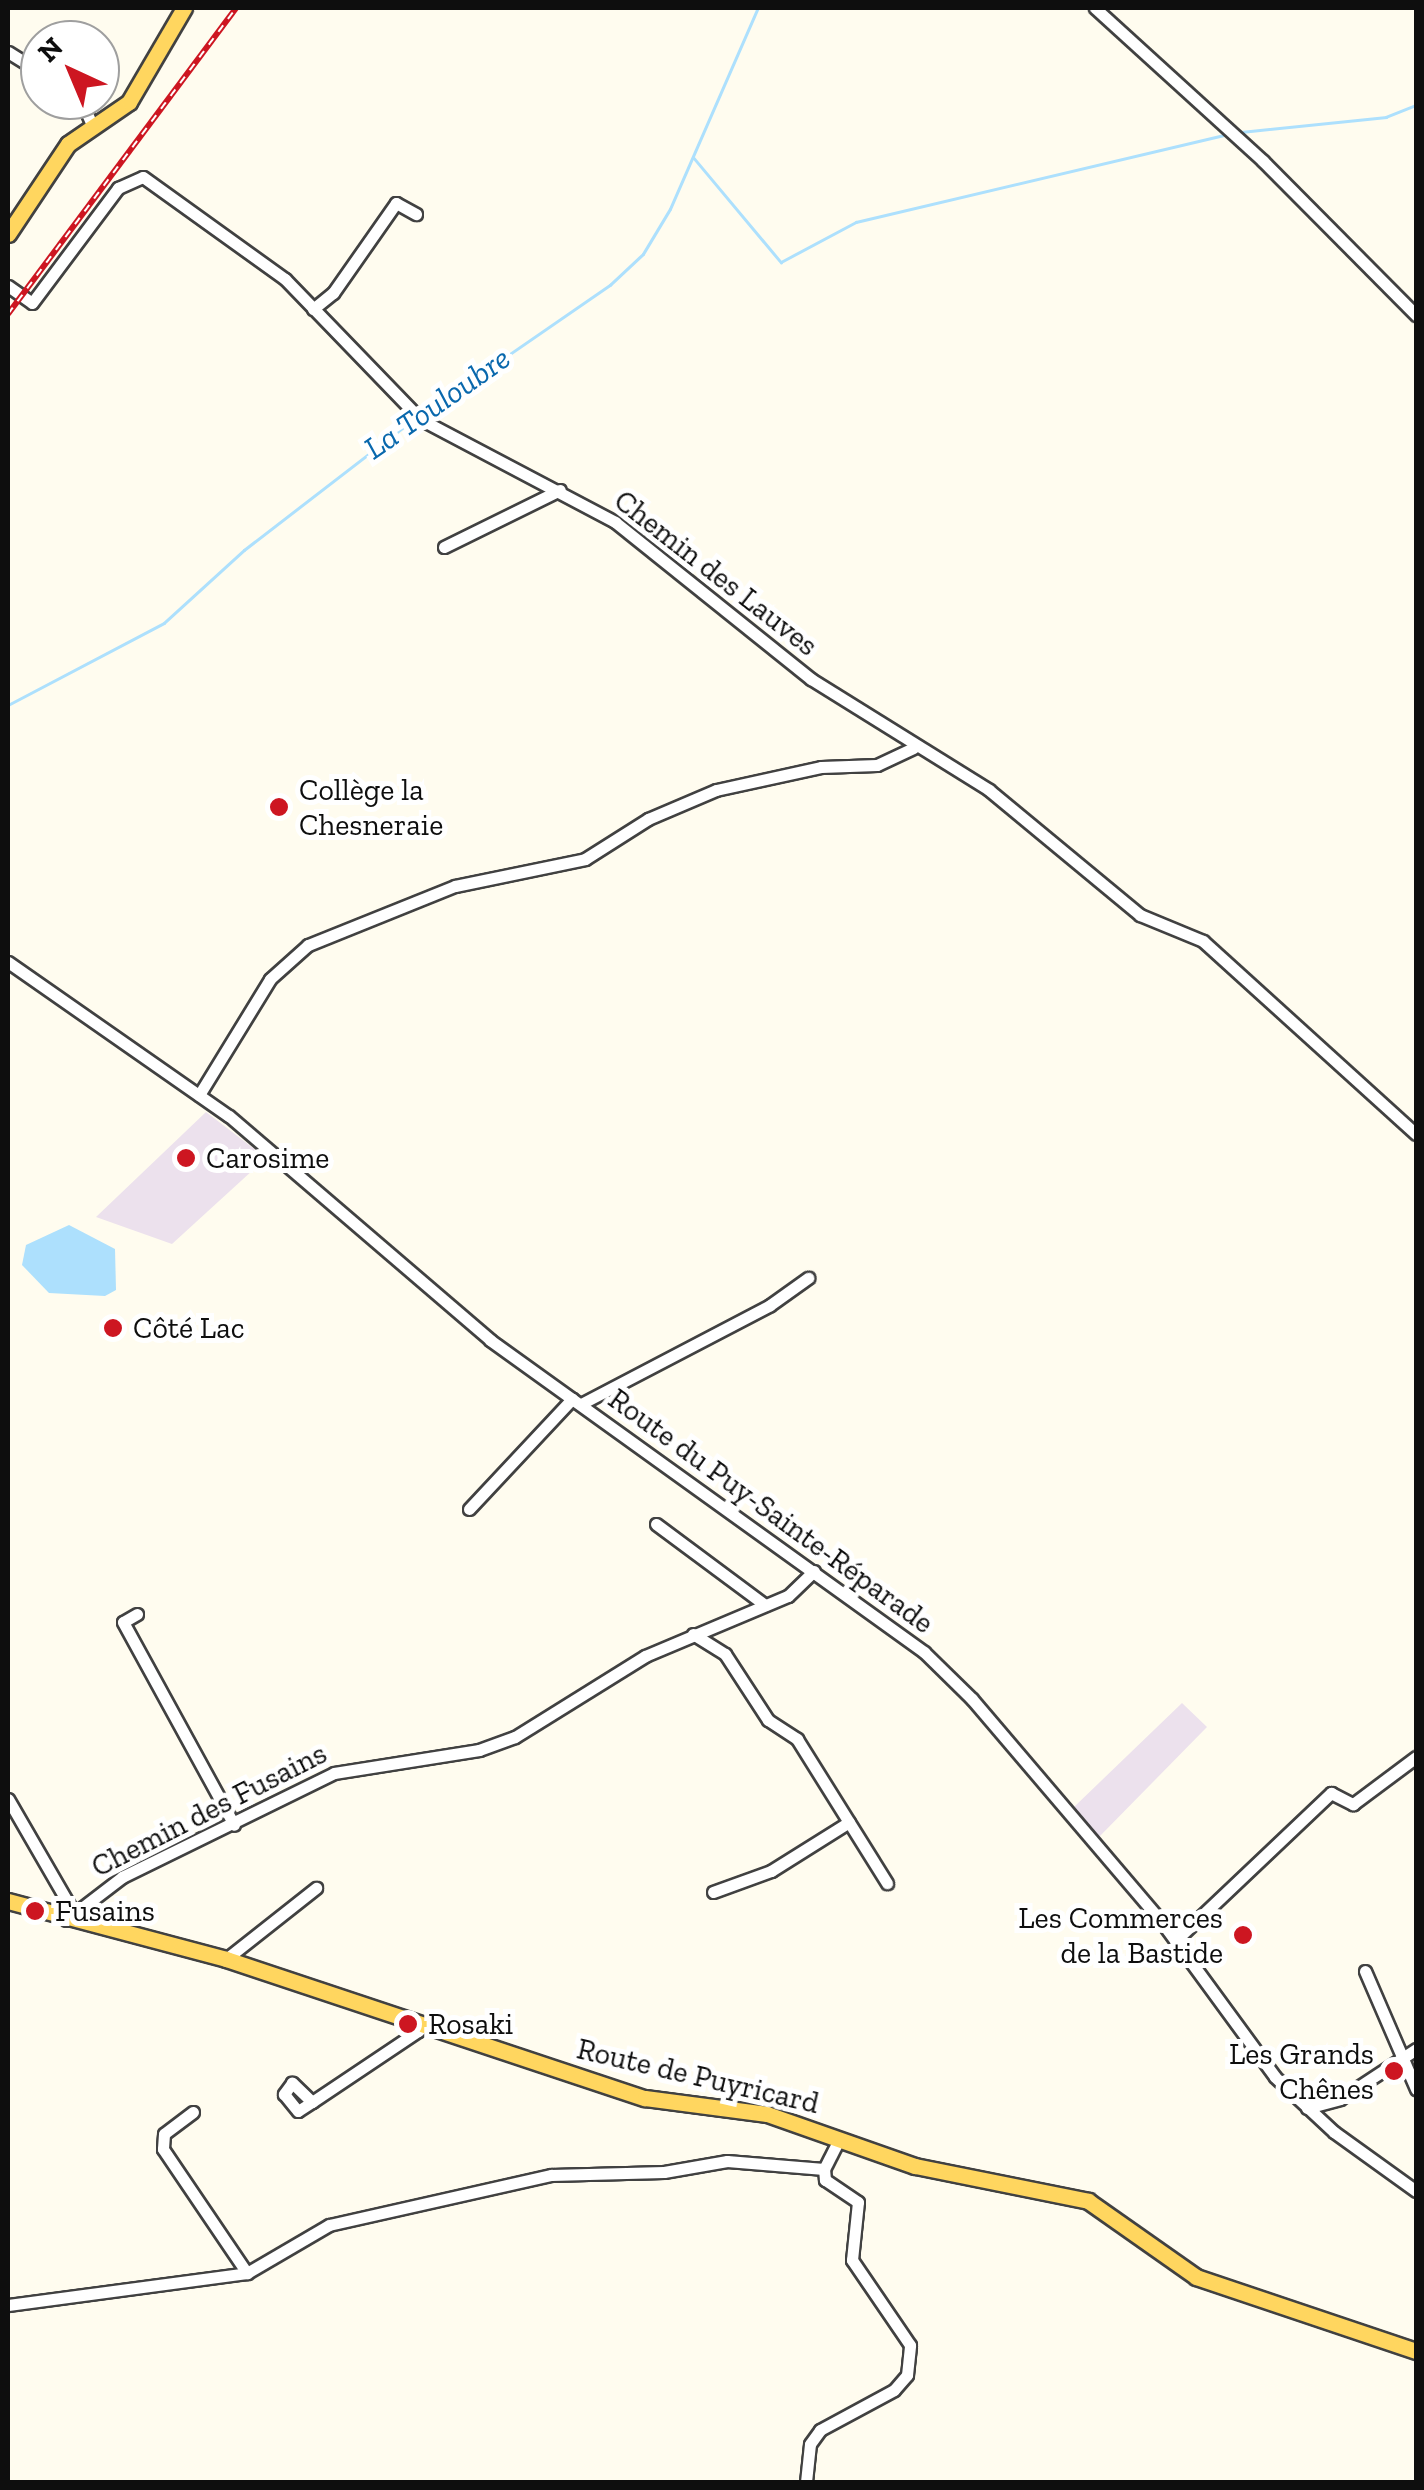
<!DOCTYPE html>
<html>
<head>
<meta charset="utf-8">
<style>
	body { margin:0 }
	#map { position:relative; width:1424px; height:2490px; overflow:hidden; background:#fffcef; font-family:"Zilla Slab",serif }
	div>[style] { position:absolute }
	.industrial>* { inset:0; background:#ece1ed }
	.water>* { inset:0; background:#ade0fd }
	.stream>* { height:2.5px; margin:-1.25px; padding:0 1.25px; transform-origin:1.25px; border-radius:1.25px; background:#ade0fd }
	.roads { filter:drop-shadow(2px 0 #414141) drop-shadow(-2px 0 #414141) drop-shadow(0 2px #414141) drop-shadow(0 -2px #414141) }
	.minor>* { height:11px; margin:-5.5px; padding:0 5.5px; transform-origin:5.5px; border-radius:5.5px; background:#fff }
	.major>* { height:15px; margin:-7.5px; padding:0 7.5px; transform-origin:7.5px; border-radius:7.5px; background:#ffd65f }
	.rail>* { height:6px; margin-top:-3px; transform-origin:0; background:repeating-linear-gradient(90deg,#fff 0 8px,#cd1621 0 16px); box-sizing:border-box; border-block:2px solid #cd1621 }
	.dots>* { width:28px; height:28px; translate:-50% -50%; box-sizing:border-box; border:5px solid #fff; border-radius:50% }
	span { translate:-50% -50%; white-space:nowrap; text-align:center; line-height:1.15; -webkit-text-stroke:10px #fff; paint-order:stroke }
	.street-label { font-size:30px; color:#0e0e0e }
	.poi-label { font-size:30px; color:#0e0e0e }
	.left { translate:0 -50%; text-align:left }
	.right { translate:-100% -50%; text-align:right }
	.water-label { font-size:32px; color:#0968ad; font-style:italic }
	.frame { position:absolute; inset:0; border:10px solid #0e0e0e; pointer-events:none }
	.north { position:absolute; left:20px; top:20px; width:100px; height:100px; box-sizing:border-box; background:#fff; border:2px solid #9f9f9f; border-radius:50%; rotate:316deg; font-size:28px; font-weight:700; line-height:40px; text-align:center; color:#0e0e0e }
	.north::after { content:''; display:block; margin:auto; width:35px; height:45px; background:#cd1621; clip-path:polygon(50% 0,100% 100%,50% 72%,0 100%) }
</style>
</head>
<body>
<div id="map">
	<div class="industrial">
		<div style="clip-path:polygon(206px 1112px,266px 1158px,172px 1244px,96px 1217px)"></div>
		<div style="clip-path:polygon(1182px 1703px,1207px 1727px,1099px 1837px,1074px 1807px)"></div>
	</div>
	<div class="water">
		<div style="clip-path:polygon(69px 1225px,115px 1249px,116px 1290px,105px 1296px,49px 1293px,22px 1265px,26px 1245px)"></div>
	</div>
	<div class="stream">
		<div style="left:1241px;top:132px;width:146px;rotate:-5.9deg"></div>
		<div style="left:1386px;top:117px;width:32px;rotate:-22deg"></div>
		<div style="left:694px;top:158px;width:136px;rotate:50.1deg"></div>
		<div style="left:781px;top:262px;width:85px;rotate:-28.1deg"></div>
		<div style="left:856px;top:222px;width:381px;rotate:-13.3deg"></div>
		<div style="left:420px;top:416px;width:231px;rotate:-34.6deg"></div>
		<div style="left:610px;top:285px;width:45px;rotate:-43.2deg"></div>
		<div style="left:643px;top:254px;width:52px;rotate:-59deg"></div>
		<div style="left:670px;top:209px;width:219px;rotate:-66.4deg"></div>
		<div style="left:8px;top:705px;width:176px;rotate:-27.7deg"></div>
		<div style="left:164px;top:623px;width:108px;rotate:-42.4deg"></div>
		<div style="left:244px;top:550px;width:213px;rotate:-37.6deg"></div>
	</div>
	<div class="roads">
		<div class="minor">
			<div style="left:1095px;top:8px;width:227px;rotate:42.3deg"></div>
			<div style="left:1263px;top:161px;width:217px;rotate:45.2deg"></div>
			<div style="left:8px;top:52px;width:38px;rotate:32deg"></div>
			<div style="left:81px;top:100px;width:27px;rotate:66deg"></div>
			<div style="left:8px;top:286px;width:29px;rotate:35deg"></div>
			<div style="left:32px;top:303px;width:144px;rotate:-53.2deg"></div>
			<div style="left:118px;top:188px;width:27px;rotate:-24deg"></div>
			<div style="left:143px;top:177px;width:175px;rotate:35.7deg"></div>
			<div style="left:285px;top:279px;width:194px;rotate:46deg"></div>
			<div style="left:420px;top:419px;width:221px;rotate:27.8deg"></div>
			<div style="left:615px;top:522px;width:251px;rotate:38.7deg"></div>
			<div style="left:811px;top:679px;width:210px;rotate:31.9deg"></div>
			<div style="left:989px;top:790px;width:196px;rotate:39.6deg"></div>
			<div style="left:1140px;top:915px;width:68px;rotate:22.4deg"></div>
			<div style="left:1203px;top:941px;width:287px;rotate:42.2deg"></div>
			<div style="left:313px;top:309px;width:26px;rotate:-39deg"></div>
			<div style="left:333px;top:293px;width:110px;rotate:-55deg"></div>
			<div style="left:396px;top:203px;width:23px;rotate:29deg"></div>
			<div style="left:444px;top:547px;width:129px;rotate:-26.2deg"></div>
			<div style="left:8px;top:962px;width:269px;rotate:34.9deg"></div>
			<div style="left:229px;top:1116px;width:344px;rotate:40.6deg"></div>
			<div style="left:490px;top:1340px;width:535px;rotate:35.71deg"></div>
			<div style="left:924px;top:1652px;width:67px;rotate:44.4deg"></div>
			<div style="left:972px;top:1699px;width:292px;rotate:49.6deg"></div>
			<div style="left:1161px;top:1921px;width:193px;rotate:53.8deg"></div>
			<div style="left:1275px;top:2077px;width:81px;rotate:43deg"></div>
			<div style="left:1334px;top:2132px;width:101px;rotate:35.7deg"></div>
			<div style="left:199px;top:1095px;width:136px;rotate:-58.5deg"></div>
			<div style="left:270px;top:979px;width:51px;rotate:-41.8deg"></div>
			<div style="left:308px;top:945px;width:158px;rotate:-21.9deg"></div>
			<div style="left:455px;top:886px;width:133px;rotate:-11.7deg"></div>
			<div style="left:585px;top:859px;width:75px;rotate:-32.4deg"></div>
			<div style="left:648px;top:819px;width:74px;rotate:-23.1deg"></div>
			<div style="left:716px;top:790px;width:107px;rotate:-12.4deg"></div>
			<div style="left:821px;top:767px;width:56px;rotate:-2deg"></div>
			<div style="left:877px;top:765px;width:40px;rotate:-25deg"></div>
			<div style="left:581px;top:1404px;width:213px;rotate:-27.6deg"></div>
			<div style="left:770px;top:1305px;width:47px;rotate:-35.4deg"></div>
			<div style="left:469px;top:1509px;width:151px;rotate:-46.9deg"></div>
			<div style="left:656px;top:1524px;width:136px;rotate:36.6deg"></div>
			<div style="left:137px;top:1614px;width:16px;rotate:150deg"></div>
			<div style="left:123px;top:1622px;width:231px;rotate:61.3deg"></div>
			<div style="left:693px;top:1634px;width:38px;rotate:32deg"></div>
			<div style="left:725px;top:1654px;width:79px;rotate:56.9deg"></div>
			<div style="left:768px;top:1720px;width:35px;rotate:33deg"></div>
			<div style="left:797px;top:1739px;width:170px;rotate:58deg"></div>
			<div style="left:8px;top:1799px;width:128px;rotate:60deg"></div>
			<div style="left:713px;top:1892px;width:62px;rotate:-19.9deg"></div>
			<div style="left:771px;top:1871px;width:92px;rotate:-32.1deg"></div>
			<div style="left:66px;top:1920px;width:71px;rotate:-37.5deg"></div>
			<div style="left:122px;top:1877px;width:236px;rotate:-26.1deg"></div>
			<div style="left:334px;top:1773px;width:147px;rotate:-9deg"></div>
			<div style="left:479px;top:1750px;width:38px;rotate:-20deg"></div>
			<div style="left:515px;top:1737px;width:153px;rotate:-31.9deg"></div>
			<div style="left:645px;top:1656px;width:155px;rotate:-22.8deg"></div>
			<div style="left:788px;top:1596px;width:36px;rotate:-44deg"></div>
			<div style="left:1176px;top:1940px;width:214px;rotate:-43.5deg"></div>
			<div style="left:1331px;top:1793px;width:25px;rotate:27deg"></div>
			<div style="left:1353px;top:1804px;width:79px;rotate:-36.7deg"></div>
			<div style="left:226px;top:1959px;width:115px;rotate:-38.3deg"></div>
			<div style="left:1365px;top:1971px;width:129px;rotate:66.6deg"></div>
			<div style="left:312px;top:2102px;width:28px;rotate:-136deg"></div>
			<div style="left:292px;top:2083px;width:14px;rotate:126deg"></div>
			<div style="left:284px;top:2094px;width:22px;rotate:51deg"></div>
			<div style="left:298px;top:2111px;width:17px;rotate:-33deg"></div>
			<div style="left:312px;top:2102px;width:128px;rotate:-33.8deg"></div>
			<div style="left:418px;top:2031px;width:3px;rotate:-45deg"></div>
			<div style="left:1307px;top:2108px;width:34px;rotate:-15deg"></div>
			<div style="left:1340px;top:2099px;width:91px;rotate:-33.3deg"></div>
			<div style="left:193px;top:2112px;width:36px;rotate:143deg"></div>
			<div style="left:164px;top:2134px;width:15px;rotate:94deg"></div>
			<div style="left:163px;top:2149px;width:150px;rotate:55.9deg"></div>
			<div style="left:8px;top:2305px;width:241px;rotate:-7.6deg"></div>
			<div style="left:247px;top:2273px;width:95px;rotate:-30.3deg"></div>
			<div style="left:329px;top:2225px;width:228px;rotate:-12.7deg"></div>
			<div style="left:551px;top:2175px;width:113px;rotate:-1.5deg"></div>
			<div style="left:664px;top:2172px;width:64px;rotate:-9.9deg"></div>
			<div style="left:727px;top:2161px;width:97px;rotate:4.7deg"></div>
			<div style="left:824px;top:2169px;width:34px;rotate:-63deg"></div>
			<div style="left:806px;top:2482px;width:38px;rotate:-84deg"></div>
			<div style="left:810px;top:2444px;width:17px;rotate:-54deg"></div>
			<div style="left:820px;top:2430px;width:84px;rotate:-28.4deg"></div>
			<div style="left:894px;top:2390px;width:20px;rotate:-49deg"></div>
			<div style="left:907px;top:2375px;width:30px;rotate:-84deg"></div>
			<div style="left:910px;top:2345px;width:103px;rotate:-124.3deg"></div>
			<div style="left:852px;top:2260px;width:58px;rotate:-84.1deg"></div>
			<div style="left:858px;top:2202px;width:40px;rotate:-146deg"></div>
			<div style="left:825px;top:2180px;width:11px;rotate:-95deg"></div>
		</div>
		<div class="major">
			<div style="left:8px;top:234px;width:108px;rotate:-56.3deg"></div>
			<div style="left:68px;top:144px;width:74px;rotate:-34.5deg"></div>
			<div style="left:129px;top:102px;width:109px;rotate:-59.7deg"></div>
			<div style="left:8px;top:1901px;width:226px;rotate:14.9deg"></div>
			<div style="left:226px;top:1959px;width:441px;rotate:18.4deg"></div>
			<div style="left:645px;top:2098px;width:123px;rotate:7.5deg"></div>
			<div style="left:767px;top:2114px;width:157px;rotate:19.4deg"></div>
			<div style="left:915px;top:2166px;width:177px;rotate:11.4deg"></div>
			<div style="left:1088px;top:2201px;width:132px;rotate:35.1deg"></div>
			<div style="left:1196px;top:2277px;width:232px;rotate:18.6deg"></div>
		</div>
	</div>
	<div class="rail">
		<div style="left:8px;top:314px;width:382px;rotate:-53.3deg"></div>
	</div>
	<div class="dots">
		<div style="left:279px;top:807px;background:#cd1621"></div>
		<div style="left:186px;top:1158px;background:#cd1621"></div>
		<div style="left:113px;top:1328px;background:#cd1621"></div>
		<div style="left:35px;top:1911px;background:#cd1621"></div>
		<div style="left:1243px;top:1935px;background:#cd1621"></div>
		<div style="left:408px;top:2024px;background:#cd1621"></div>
		<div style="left:1394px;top:2071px;background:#cd1621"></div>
	</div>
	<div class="street-label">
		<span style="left:716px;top:573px;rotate:38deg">Chemin des Lauves</span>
		<span style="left:771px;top:1511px;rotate:36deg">Route du Puy-Sainte-Réparade</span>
		<span style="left:209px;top:1810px;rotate:-27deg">Chemin des Fusains</span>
		<span style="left:698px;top:2076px;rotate:13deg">Route de Puyricard</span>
	</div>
	<div class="poi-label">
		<span class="left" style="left:299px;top:807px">Collège la<br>Chesneraie</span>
		<span class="left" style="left:206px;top:1158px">Carosime</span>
		<span class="left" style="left:133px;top:1328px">Côté Lac</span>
		<span class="left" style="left:55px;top:1911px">Fusains</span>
		<span class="right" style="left:1223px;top:1935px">Les Commerces<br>de la Bastide</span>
		<span class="left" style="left:428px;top:2024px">Rosaki</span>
		<span class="right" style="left:1374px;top:2071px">Les Grands<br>Chênes</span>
	</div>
	<div class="water-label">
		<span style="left:437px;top:403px;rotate:-35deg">La Touloubre</span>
	</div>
	<div class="frame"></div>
	<div class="north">N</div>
</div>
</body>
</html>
